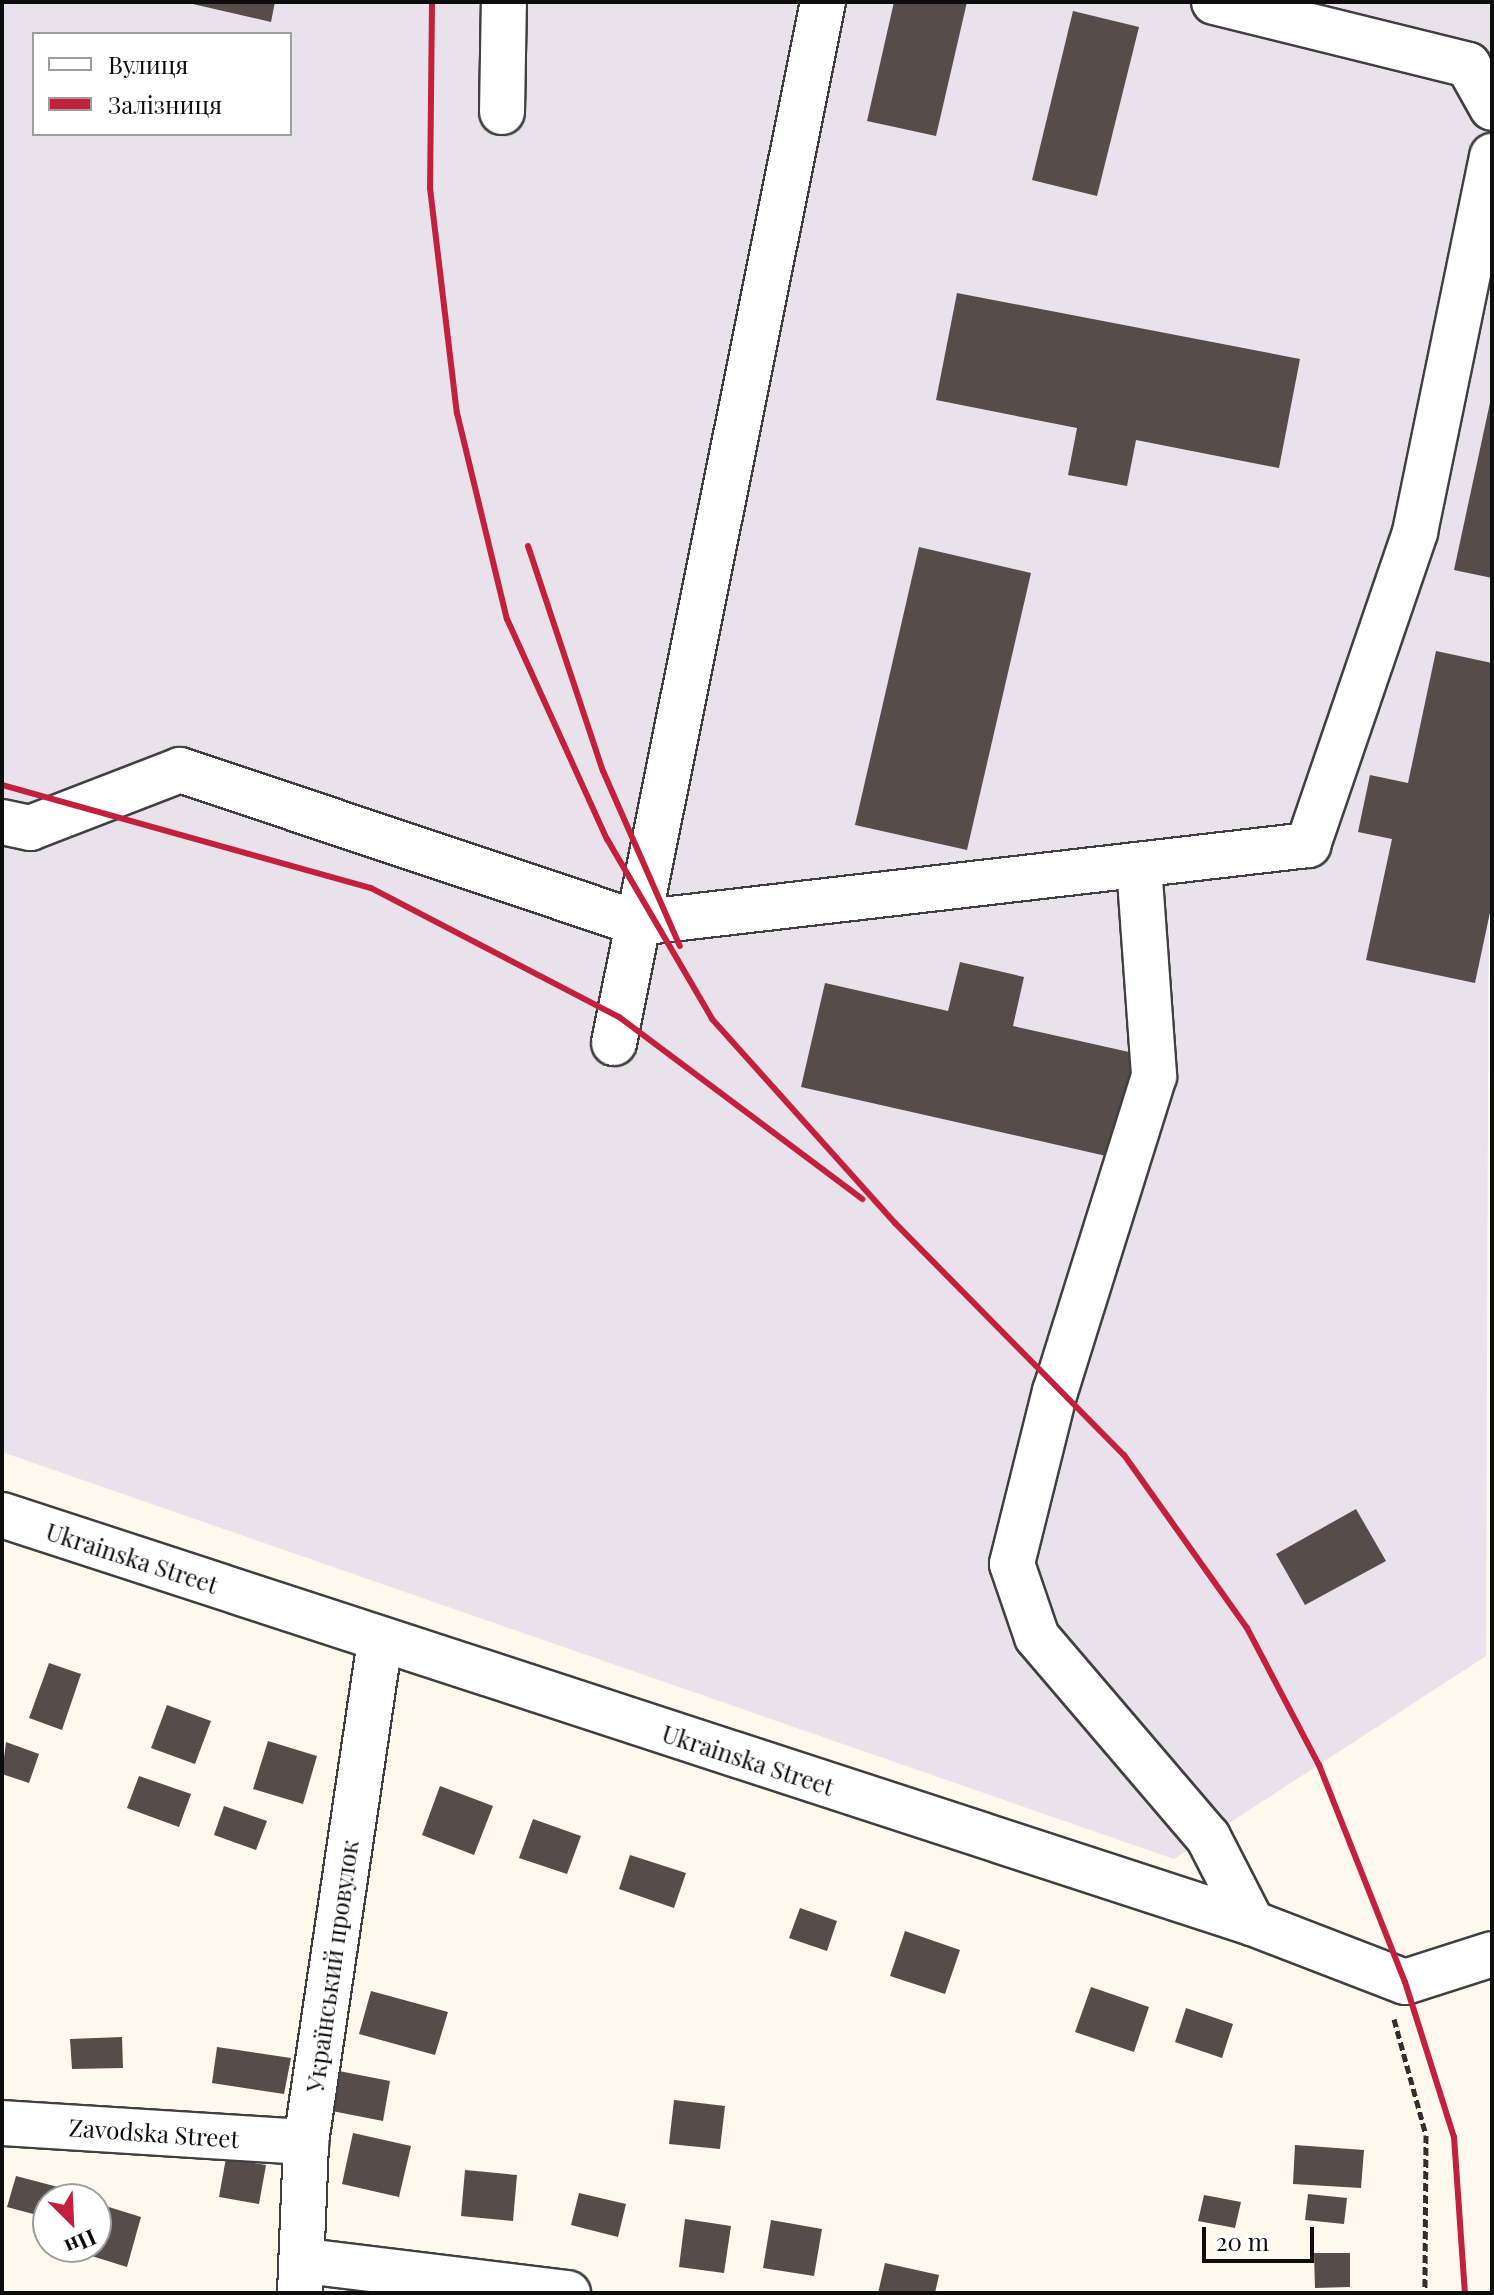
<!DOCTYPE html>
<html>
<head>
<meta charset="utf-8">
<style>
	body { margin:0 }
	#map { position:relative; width:1494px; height:2295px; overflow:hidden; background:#fff9ed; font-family:"Playfair Display",serif }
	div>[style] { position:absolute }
	.industrial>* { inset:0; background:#e9e1ec }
	.building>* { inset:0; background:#564c49 }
	.path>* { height:5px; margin-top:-2.5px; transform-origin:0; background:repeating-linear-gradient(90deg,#2f2f2f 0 8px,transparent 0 12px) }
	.roads { filter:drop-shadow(2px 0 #404040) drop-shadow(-2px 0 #404040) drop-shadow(0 2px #404040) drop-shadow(0 -2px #404040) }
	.minor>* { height:44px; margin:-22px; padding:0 22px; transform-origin:22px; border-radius:22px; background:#fff }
	.rail>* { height:6px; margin:-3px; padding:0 3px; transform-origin:3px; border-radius:3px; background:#c2203c }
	span { translate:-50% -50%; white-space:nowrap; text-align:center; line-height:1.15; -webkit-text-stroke:8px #fff; paint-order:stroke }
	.street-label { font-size:24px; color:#0d0d0d }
	.frame { position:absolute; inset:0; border:4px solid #0d0d0d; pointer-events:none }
	.legend { position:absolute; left:32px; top:32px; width:260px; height:104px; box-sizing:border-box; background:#fff; border:2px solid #9e9e9e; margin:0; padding:10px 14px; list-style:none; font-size:24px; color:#0d0d0d }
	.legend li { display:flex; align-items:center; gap:16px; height:40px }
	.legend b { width:40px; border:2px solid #9e9e9e }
	.north { position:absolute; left:32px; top:2183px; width:80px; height:80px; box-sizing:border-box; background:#fff; border:2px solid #9e9e9e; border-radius:50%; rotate:156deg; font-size:22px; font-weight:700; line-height:32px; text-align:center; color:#0d0d0d }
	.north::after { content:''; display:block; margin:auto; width:28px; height:36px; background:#c2203c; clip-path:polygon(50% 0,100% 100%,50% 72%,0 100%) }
	.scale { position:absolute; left:1202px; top:2227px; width:112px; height:36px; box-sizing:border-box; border:4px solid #0d0d0d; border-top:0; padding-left:10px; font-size:24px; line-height:28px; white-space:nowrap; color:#0d0d0d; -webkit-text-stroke:6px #fff; paint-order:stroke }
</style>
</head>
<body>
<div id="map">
	<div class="industrial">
		<div style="clip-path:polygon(evenodd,2px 2px,1492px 2px,1486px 1656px,1174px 1859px,2px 1452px,2px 2px,34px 34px,290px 34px,290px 134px,34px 134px,34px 34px)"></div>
	</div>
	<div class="building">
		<div style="clip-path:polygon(184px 2px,275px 2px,271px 22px)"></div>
		<div style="clip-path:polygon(894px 2px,967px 2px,936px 136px,867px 121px)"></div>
		<div style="clip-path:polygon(1073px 11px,1139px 27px,1097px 196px,1032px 180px)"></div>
		<div style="clip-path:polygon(957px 293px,1300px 359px,1279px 468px,1136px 440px,1127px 486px,1068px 475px,1077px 428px,936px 400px)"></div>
		<div style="clip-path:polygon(1491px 398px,1492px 398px,1492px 578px,1454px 570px)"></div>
		<div style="clip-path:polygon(919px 547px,1031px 573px,967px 850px,855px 825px)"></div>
		<div style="clip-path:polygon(1436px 651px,1492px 663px,1492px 903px,1475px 983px,1366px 960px,1392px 839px,1358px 832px,1370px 775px,1408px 783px)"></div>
		<div style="clip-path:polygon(960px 962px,1024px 977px,1013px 1026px,1138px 1054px,1115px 1158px,801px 1087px,825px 983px,948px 1011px)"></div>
		<div style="clip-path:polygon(1356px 1509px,1386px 1561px,1305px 1605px,1276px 1554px)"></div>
		<div style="clip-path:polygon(49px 1663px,81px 1674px,62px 1730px,29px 1718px)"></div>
		<div style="clip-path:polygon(167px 1705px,211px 1721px,195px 1764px,151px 1748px)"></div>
		<div style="clip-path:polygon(268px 1741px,317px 1756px,303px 1804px,253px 1789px)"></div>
		<div style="clip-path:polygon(6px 1742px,39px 1754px,29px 1783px,2px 1774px)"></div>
		<div style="clip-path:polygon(139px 1776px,191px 1794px,179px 1827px,127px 1808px)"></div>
		<div style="clip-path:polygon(440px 1786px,493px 1806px,474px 1855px,422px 1835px)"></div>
		<div style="clip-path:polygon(224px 1806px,267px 1821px,256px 1850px,214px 1835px)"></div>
		<div style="clip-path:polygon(533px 1819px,581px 1836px,567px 1874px,519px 1858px)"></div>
		<div style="clip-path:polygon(630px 1855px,686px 1873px,674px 1908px,619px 1889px)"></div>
		<div style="clip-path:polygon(800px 1908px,837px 1921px,827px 1951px,789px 1938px)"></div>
		<div style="clip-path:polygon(905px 1931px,960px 1950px,945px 1994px,890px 1976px)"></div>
		<div style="clip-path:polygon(1091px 1987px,1149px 2007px,1134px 2052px,1075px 2032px)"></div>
		<div style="clip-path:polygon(371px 1991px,448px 2012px,435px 2055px,359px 2034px)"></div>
		<div style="clip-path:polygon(1186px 2008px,1233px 2024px,1222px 2058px,1175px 2042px)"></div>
		<div style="clip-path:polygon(122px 2037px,123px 2068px,72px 2069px,70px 2039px)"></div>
		<div style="clip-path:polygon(217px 2047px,291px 2058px,284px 2094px,212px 2083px)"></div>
		<div style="clip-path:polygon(339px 2071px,390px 2081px,383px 2121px,332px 2111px)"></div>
		<div style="clip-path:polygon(674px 2100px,725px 2106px,720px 2149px,669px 2144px)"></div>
		<div style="clip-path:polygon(353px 2133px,411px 2146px,399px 2197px,342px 2184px)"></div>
		<div style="clip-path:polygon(1295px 2145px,1364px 2150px,1361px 2188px,1293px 2184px)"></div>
		<div style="clip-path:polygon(226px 2158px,266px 2165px,259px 2204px,219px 2197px)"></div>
		<div style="clip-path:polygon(465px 2170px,517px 2175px,513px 2221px,461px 2216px)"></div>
		<div style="clip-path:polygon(16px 2176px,58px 2187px,48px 2199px,48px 2218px,7px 2207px)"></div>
		<div style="clip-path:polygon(579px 2193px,626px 2204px,618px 2237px,571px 2225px)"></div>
		<div style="clip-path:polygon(1308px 2194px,1347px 2198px,1344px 2224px,1305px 2220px)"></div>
		<div style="clip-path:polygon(1204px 2195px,1241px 2202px,1235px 2228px,1198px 2221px)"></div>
		<div style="clip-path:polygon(96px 2203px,141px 2217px,127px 2267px,82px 2253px,96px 2247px)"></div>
		<div style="clip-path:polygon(685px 2219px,731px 2226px,724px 2273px,679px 2267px)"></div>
		<div style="clip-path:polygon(771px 2220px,822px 2229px,814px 2276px,763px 2268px)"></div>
		<div style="clip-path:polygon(1314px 2253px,1350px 2253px,1350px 2287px,1315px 2288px)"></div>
		<div style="clip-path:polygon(885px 2263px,939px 2275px,935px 2293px,878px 2293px)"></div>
	</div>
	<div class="path">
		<div style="left:1394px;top:2019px;width:120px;rotate:74.6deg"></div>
		<div style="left:1426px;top:2135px;width:158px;rotate:90.4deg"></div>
	</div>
	<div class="roads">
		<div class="minor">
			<div style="left:1214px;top:2px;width:262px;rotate:13.9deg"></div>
			<div style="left:1468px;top:65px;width:49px;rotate:60.8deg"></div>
			<div style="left:502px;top:112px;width:110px;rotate:-89deg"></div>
			<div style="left:2px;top:822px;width:29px;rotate:12deg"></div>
			<div style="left:30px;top:828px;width:161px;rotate:-21.1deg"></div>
			<div style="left:180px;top:770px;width:482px;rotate:18.5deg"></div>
			<div style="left:637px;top:923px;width:676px;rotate:-6.63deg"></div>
			<div style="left:1308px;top:845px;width:331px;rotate:-71.1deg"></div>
			<div style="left:1415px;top:532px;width:384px;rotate:-78.4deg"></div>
			<div style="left:1139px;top:865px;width:212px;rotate:85.9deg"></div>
			<div style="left:1154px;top:1076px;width:330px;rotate:107.4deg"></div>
			<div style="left:1055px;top:1391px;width:178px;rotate:104deg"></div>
			<div style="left:1012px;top:1564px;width:77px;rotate:71.1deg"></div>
			<div style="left:1037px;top:1637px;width:263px;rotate:49.5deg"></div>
			<div style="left:1208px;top:1837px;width:97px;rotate:62.9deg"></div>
			<div style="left:614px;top:1043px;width:1062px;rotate:-78.65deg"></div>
			<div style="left:2px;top:1515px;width:1315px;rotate:18.08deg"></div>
			<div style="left:1252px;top:1923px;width:164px;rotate:21.1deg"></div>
			<div style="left:1405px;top:1982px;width:91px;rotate:-17.8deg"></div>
			<div style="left:2px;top:2123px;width:305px;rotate:3.6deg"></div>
			<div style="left:306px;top:2261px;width:264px;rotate:7deg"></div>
			<div style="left:300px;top:2293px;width:151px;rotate:-87.7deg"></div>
			<div style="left:306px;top:2142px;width:506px;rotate:-81.6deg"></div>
		</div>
	</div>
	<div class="rail">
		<div style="left:432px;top:2px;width:186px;rotate:90.6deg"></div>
		<div style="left:430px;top:188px;width:227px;rotate:83.2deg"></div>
		<div style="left:457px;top:413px;width:212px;rotate:76.4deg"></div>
		<div style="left:507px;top:619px;width:242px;rotate:65.6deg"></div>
		<div style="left:607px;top:839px;width:208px;rotate:59.7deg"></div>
		<div style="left:712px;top:1019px;width:274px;rotate:48.1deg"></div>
		<div style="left:895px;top:1223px;width:326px;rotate:45.4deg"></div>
		<div style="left:1124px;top:1455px;width:212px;rotate:54.6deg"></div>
		<div style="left:1247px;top:1628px;width:155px;rotate:62.3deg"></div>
		<div style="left:1319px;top:1765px;width:233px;rotate:68.4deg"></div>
		<div style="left:1405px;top:1982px;width:163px;rotate:72.5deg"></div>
		<div style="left:1454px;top:2137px;width:156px;rotate:86deg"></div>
		<div style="left:528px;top:546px;width:237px;rotate:71.6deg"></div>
		<div style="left:603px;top:771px;width:191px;rotate:66.3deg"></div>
		<div style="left:2px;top:785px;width:383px;rotate:15.6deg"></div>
		<div style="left:371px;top:888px;width:280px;rotate:27.5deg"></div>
		<div style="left:619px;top:1017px;width:304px;rotate:36.8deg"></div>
	</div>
	<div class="street-label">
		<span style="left:132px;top:1558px;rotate:18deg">Ukrainska Street</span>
		<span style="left:748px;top:1760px;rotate:18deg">Ukrainska Street</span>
		<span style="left:332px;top:1966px;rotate:-82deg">Український провулок</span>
		<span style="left:154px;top:2133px;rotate:4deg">Zavodska Street</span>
	</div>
	<div class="frame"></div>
	<ul class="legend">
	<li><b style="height:10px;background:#fff"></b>Вулиця</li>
	<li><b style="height:10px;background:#c2203c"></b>Залізниця</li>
	</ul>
	<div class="north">Пн</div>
	<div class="scale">20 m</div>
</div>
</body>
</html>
